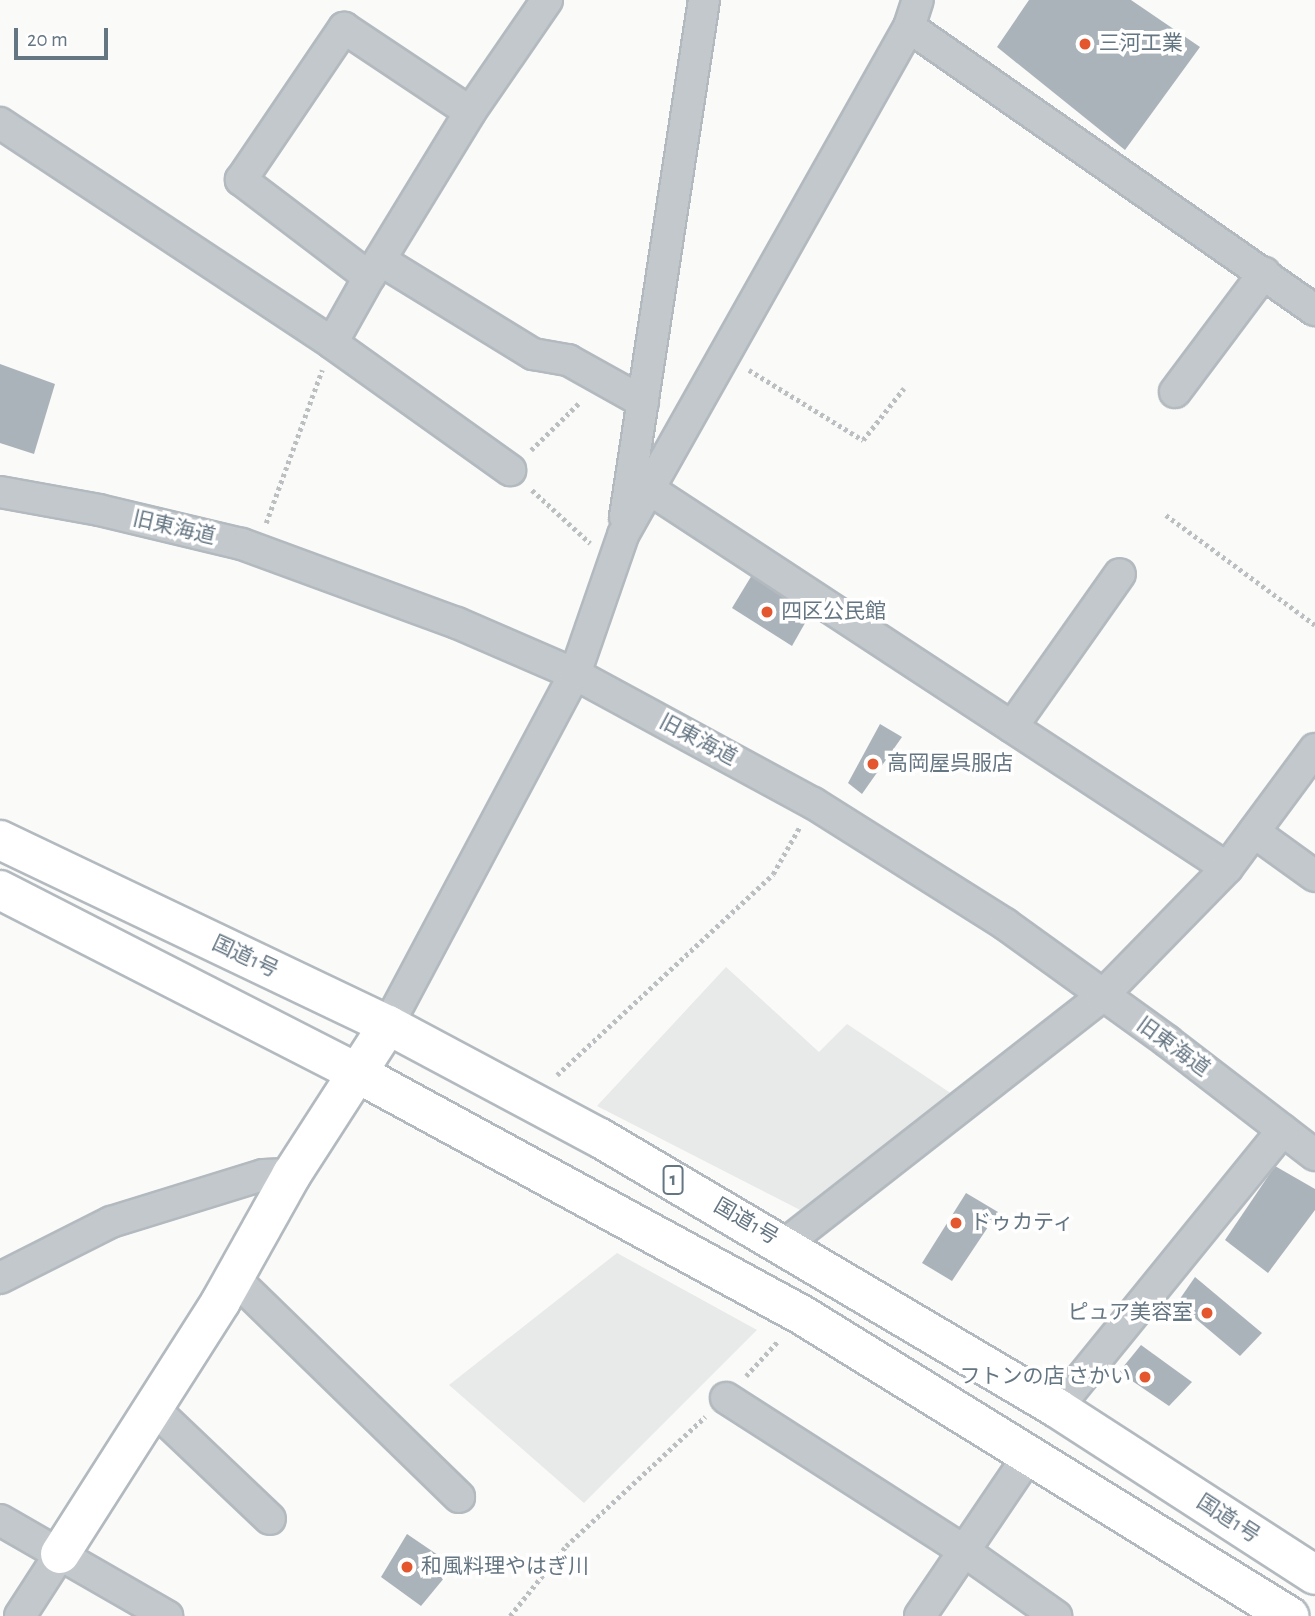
<!DOCTYPE html>
<html>
<head>
<meta charset="utf-8">
<style>
	body { margin:0 }
	#map { position:relative; width:1315px; height:1616px; overflow:hidden; background:#fafaf8; font-family:"Alegreya Sans","Noto Sans JP",sans-serif }
	div>[style] { position:absolute }
	.built>* { inset:0; background:#e8e9e9 }
	.building>* { inset:0; background:#aab3b9 }
	.path>* { height:4.5px; margin-top:-2.25px; transform-origin:0; background:repeating-linear-gradient(90deg,#bbbfc2 0 3.5px,transparent 0 7px) }
	.roads { filter:drop-shadow(2px 0 #b3babf) drop-shadow(-2px 0 #b3babf) drop-shadow(0 2px #b3babf) drop-shadow(0 -2px #b3babf) }
	.street>* { height:30px; margin:-15px; padding:0 15px; transform-origin:15px; border-radius:15px; background:#c3c8cc }
	.secondary>* { height:38px; margin:-19px; padding:0 19px; transform-origin:19px; border-radius:19px; background:#fff }
	.highway>* { height:38px; margin:-19px; padding:0 19px; transform-origin:19px; border-radius:19px; background:#fff }
	.dots>* { width:19px; height:19px; translate:-50% -50%; box-sizing:border-box; border:4px solid #fff; border-radius:50% }
	span { translate:-50% -50%; white-space:nowrap; text-align:center; line-height:1.15; -webkit-text-stroke:7px #fff; paint-order:stroke }
	.shield-label span { padding:2px 5px; background:#fff; border:2px solid; border-radius:5px; -webkit-text-stroke-width:0 }
	.shield-label { font-size:19px; color:#657683; font-weight:700 }
	.poi-label { font-size:21px; color:#657683 }
	.left { translate:0 -50%; text-align:left }
	.right { translate:-100% -50%; text-align:right }
	.street-label { font-size:21px; color:#657683 }
	.scale { position:absolute; left:14px; top:28px; width:94px; height:32px; box-sizing:border-box; border:4px solid #657683; border-top:0; padding-left:9px; font-size:21px; line-height:24px; white-space:nowrap; color:#657683; -webkit-text-stroke:5px #fff; paint-order:stroke }
</style>
</head>
<body>
<div id="map">
	<div class="built">
		<div style="clip-path:polygon(726px 967px,819px 1052px,847px 1024px,961px 1100px,812px 1216px,597px 1106px)"></div>
		<div style="clip-path:polygon(617px 1253px,757px 1330px,584px 1503px,449px 1385px)"></div>
	</div>
	<div class="building">
		<div style="clip-path:polygon(1029px 0,1131px 0,1200px 47px,1125px 150px,997px 47px)"></div>
		<div style="clip-path:polygon(0 364px,55px 384px,34px 454px,0 443px)"></div>
		<div style="clip-path:polygon(755px 570px,813px 609px,792px 646px,732px 608px)"></div>
		<div style="clip-path:polygon(880px 724px,902px 737px,862px 794px,848px 783px)"></div>
		<div style="clip-path:polygon(1275px 1166px,1315px 1189px,1315px 1210px,1268px 1273px,1225px 1240px)"></div>
		<div style="clip-path:polygon(966px 1193px,998px 1212px,952px 1281px,922px 1263px)"></div>
		<div style="clip-path:polygon(1195px 1277px,1262px 1333px,1240px 1356px,1177px 1303px)"></div>
		<div style="clip-path:polygon(1141px 1345px,1192px 1382px,1169px 1406px,1119px 1372px)"></div>
		<div style="clip-path:polygon(407px 1534px,454px 1566px,421px 1606px,381px 1577px)"></div>
	</div>
	<div class="path">
		<div style="left:749px;top:370px;width:134px;rotate:31.6deg"></div>
		<div style="left:863px;top:440px;width:66px;rotate:-51.7deg"></div>
		<div style="left:531px;top:450px;width:69px;rotate:-44.4deg"></div>
		<div style="left:532px;top:490px;width:79px;rotate:42.4deg"></div>
		<div style="left:1166px;top:515px;width:185px;rotate:36.4deg"></div>
		<div style="left:266px;top:523px;width:163px;rotate:-69.9deg"></div>
		<div style="left:557px;top:1075px;width:295px;rotate:-42.9deg"></div>
		<div style="left:773px;top:874px;width:53px;rotate:-60.5deg"></div>
		<div style="left:746px;top:1376px;width:47px;rotate:-47.6deg"></div>
		<div style="left:510px;top:1616px;width:90px;rotate:-51.3deg"></div>
		<div style="left:566px;top:1546px;width:190px;rotate:-42.9deg"></div>
	</div>
	<div class="roads">
		<div class="street">
			<div style="left:909px;top:27px;width:495px;rotate:34.9deg"></div>
			<div style="left:0;top:123px;width:398px;rotate:33.5deg"></div>
			<div style="left:332px;top:343px;width:219px;rotate:35.5deg"></div>
			<div style="left:380px;top:260px;width:180px;rotate:31.6deg"></div>
			<div style="left:533px;top:354px;width:36px;rotate:10deg"></div>
			<div style="left:568px;top:360px;width:86px;rotate:29.2deg"></div>
			<div style="left:370px;top:276px;width:192px;rotate:-58.6deg"></div>
			<div style="left:332px;top:343px;width:76px;rotate:-60.7deg"></div>
			<div style="left:369px;top:277px;width:161px;rotate:-142.8deg"></div>
			<div style="left:241px;top:180px;width:184px;rotate:-55.9deg"></div>
			<div style="left:344px;top:28px;width:151px;rotate:33.7deg"></div>
			<div style="left:470px;top:112px;width:136px;rotate:-55.5deg"></div>
			<div style="left:1175px;top:392px;width:149px;rotate:-53.2deg"></div>
			<div style="left:649px;top:489px;width:691px;rotate:33.25deg"></div>
			<div style="left:0;top:492px;width:101px;rotate:10.3deg"></div>
			<div style="left:99px;top:510px;width:147px;rotate:13.4deg"></div>
			<div style="left:242px;top:544px;width:229px;rotate:20.2deg"></div>
			<div style="left:457px;top:623px;width:129px;rotate:23.4deg"></div>
			<div style="left:575px;top:674px;width:271px;rotate:28.5deg"></div>
			<div style="left:813px;top:803px;width:227px;rotate:32.2deg"></div>
			<div style="left:1005px;top:924px;width:200px;rotate:35.8deg"></div>
			<div style="left:1167px;top:1041px;width:187px;rotate:37.6deg"></div>
			<div style="left:625px;top:517px;width:523px;rotate:-81.31deg"></div>
			<div style="left:1012px;top:727px;width:187px;rotate:-54.8deg"></div>
			<div style="left:1254px;top:832px;width:75px;rotate:35.8deg"></div>
			<div style="left:388px;top:1025px;width:398px;rotate:-62deg"></div>
			<div style="left:575px;top:674px;width:147px;rotate:-70.9deg"></div>
			<div style="left:623px;top:535px;width:583px;rotate:-60.62deg"></div>
			<div style="left:909px;top:27px;width:28px;rotate:-72deg"></div>
			<div style="left:785px;top:1244px;width:402px;rotate:-38deg"></div>
			<div style="left:1102px;top:996px;width:179px;rotate:-45.7deg"></div>
			<div style="left:1227px;top:868px;width:148px;rotate:-53.5deg"></div>
			<div style="left:0;top:1278px;width:124px;rotate:-26.8deg"></div>
			<div style="left:111px;top:1222px;width:159px;rotate:-17.2deg"></div>
			<div style="left:263px;top:1175px;width:29px;rotate:-2deg"></div>
			<div style="left:234px;top:1278px;width:314px;rotate:44.2deg"></div>
			<div style="left:726px;top:1398px;width:283px;rotate:32.7deg"></div>
			<div style="left:964px;top:1551px;width:113px;rotate:35.2deg"></div>
			<div style="left:153px;top:1408px;width:161px;rotate:43.5deg"></div>
			<div style="left:1057px;top:1408px;width:358px;rotate:-50.9deg"></div>
			<div style="left:0;top:1520px;width:193px;rotate:29.9deg"></div>
			<div style="left:20px;top:1616px;width:74px;rotate:-57.2deg"></div>
			<div style="left:920px;top:1616px;width:194px;rotate:-55.9deg"></div>
		</div>
		<div class="secondary">
			<div style="left:60px;top:1554px;width:300px;rotate:-57.5deg"></div>
			<div style="left:221px;top:1301px;width:145px;rotate:-60.8deg"></div>
			<div style="left:292px;top:1174px;width:177px;rotate:-57.2deg"></div>
		</div>
		<div class="highway">
			<div style="left:0;top:840px;width:430px;rotate:25.5deg"></div>
			<div style="left:388px;top:1025px;width:240px;rotate:28.1deg"></div>
			<div style="left:600px;top:1138px;width:531px;rotate:30.58deg"></div>
			<div style="left:1057px;top:1408px;width:307px;rotate:32.9deg"></div>
			<div style="left:0;top:890px;width:401px;rotate:27.1deg"></div>
			<div style="left:357px;top:1073px;width:507px;rotate:28.54deg"></div>
			<div style="left:802px;top:1315px;width:573px;rotate:31.72deg"></div>
		</div>
	</div>
	<div class="dots">
		<div style="left:1085px;top:44px;background:#e4572e"></div>
		<div style="left:767px;top:612px;background:#e4572e"></div>
		<div style="left:873px;top:764px;background:#e4572e"></div>
		<div style="left:956px;top:1223px;background:#e4572e"></div>
		<div style="left:1207px;top:1313px;background:#e4572e"></div>
		<div style="left:1145px;top:1377px;background:#e4572e"></div>
		<div style="left:407px;top:1567px;background:#e4572e"></div>
	</div>
	<div class="shield-label">
		<span style="left:673px;top:1180px">1</span>
	</div>
	<div class="poi-label">
		<span class="left" style="left:1099px;top:44px">三河工業</span>
		<span class="left" style="left:781px;top:612px">四区公民館</span>
		<span class="left" style="left:887px;top:764px">高岡屋呉服店</span>
		<span class="left" style="left:970px;top:1223px">ドゥカティ</span>
		<span class="right" style="left:1193px;top:1313px">ピュア美容室</span>
		<span class="right" style="left:1131px;top:1377px">フトンの店 さかい</span>
		<span class="left" style="left:421px;top:1567px">和風料理やはぎ川</span>
	</div>
	<div class="street-label">
		<span style="left:174px;top:528px;rotate:13deg">旧東海道</span>
		<span style="left:698px;top:740px;rotate:28deg">旧東海道</span>
		<span style="left:245px;top:957px;rotate:25deg">国道1号</span>
		<span style="left:1173px;top:1047px;rotate:36deg">旧東海道</span>
		<span style="left:746px;top:1222px;rotate:30deg">国道1号</span>
		<span style="left:1228px;top:1519px;rotate:33deg">国道1号</span>
	</div>
	<div class="scale">20 m</div>
</div>
</body>
</html>
